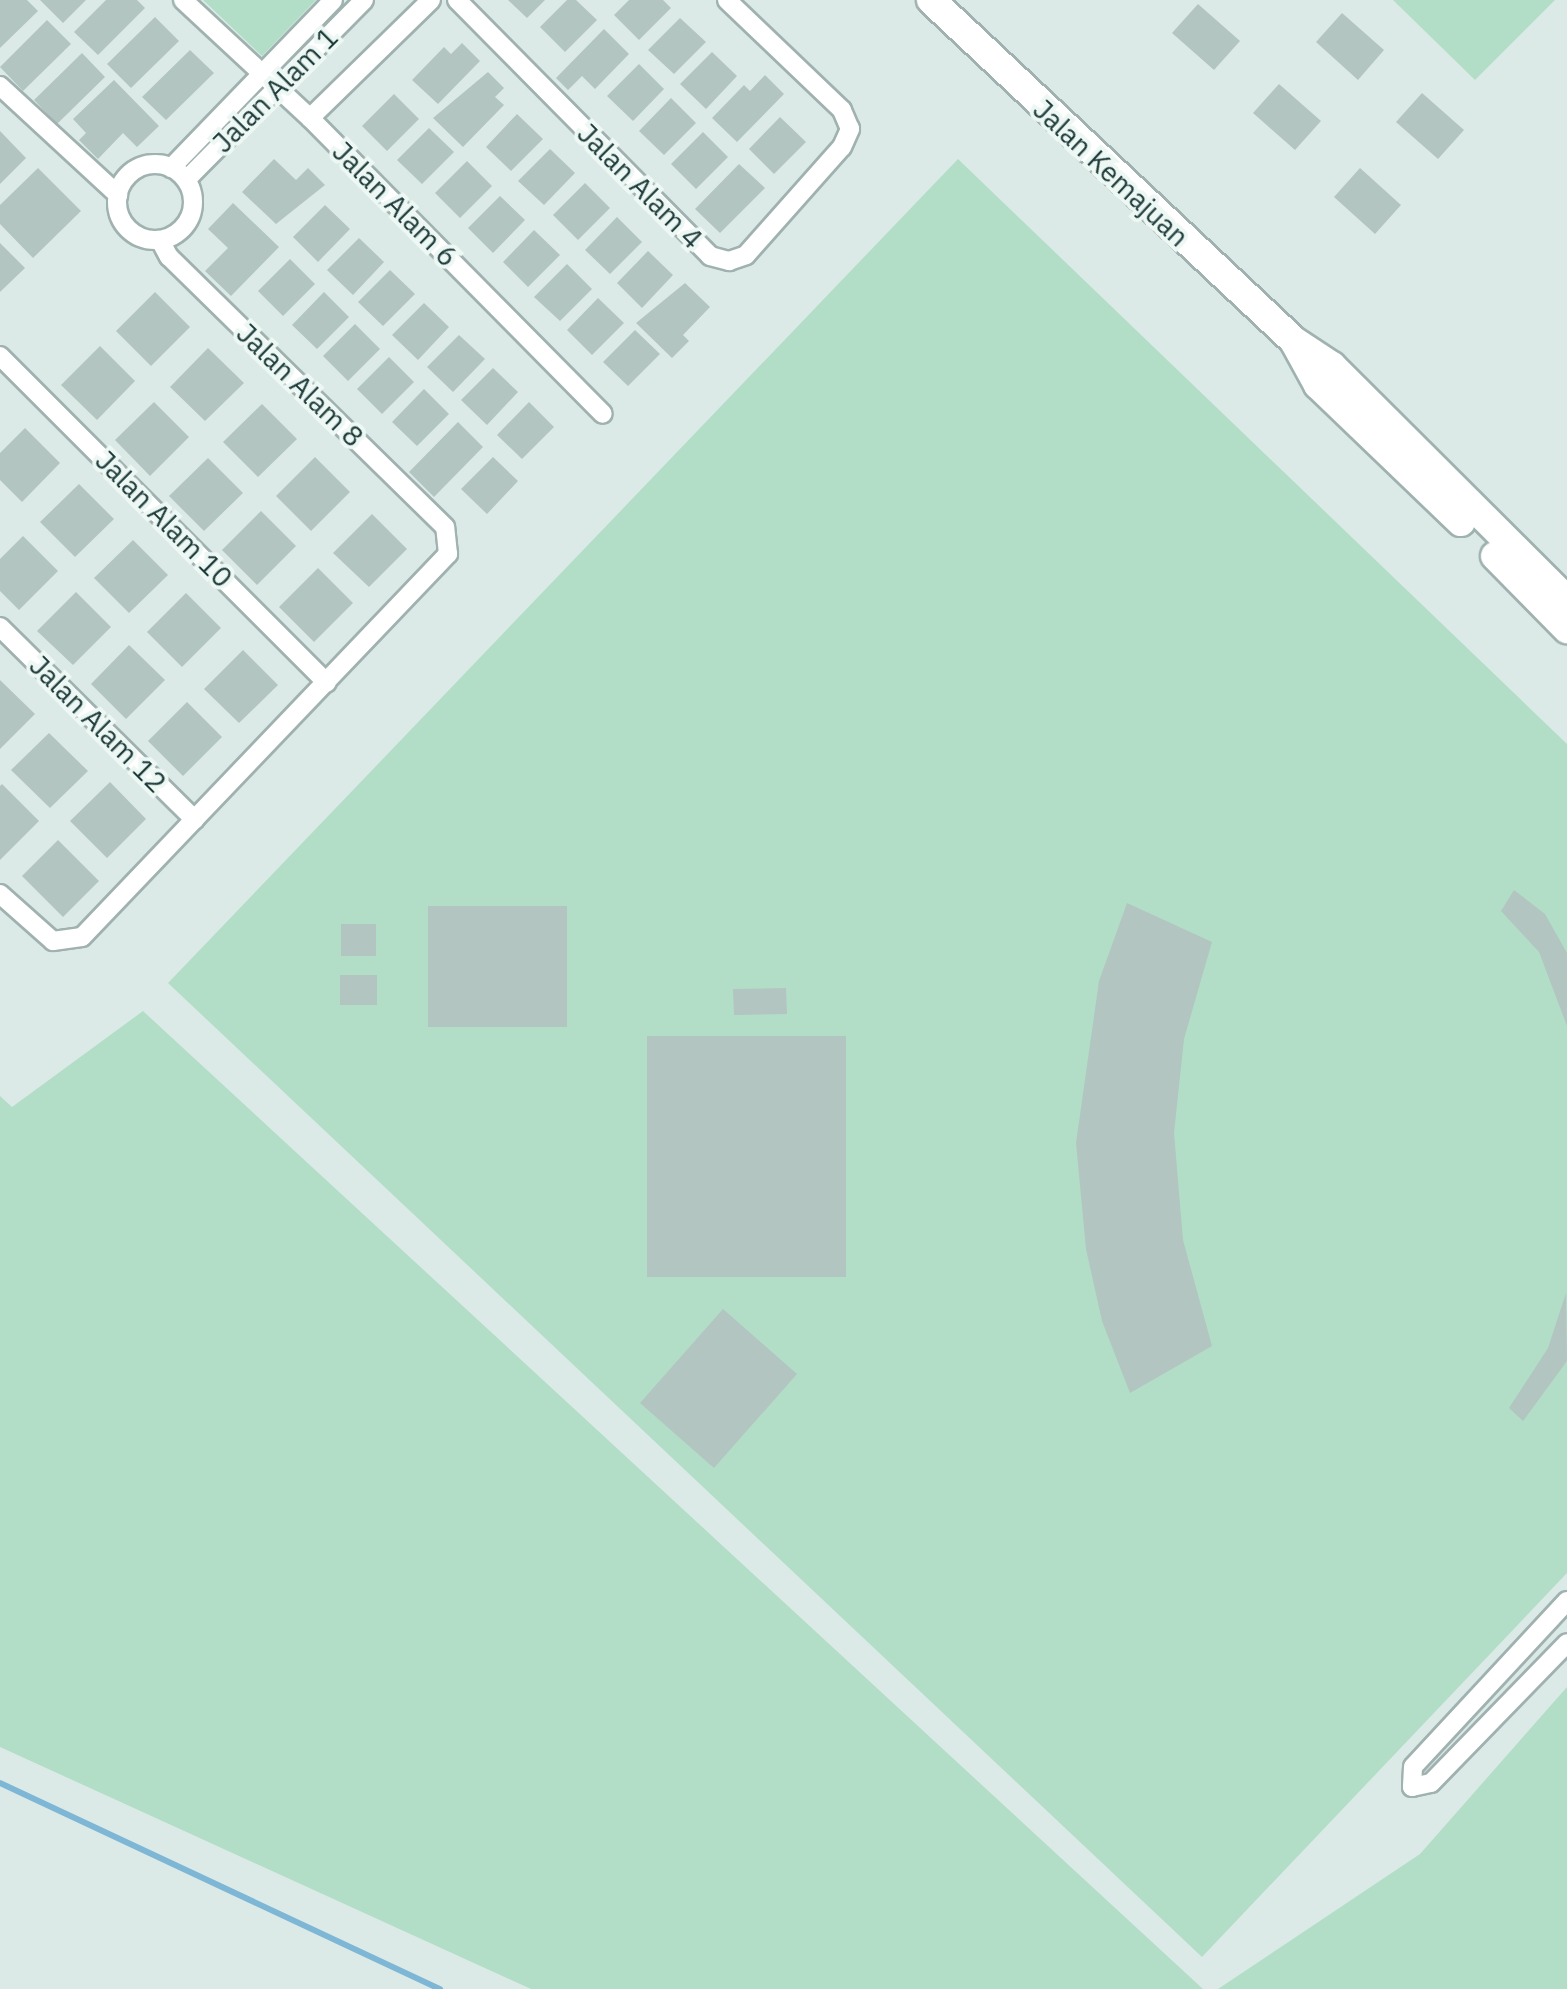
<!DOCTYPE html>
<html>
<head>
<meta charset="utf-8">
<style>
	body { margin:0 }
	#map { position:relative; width:1567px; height:1989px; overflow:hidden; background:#dceae7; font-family:"IBM Plex Sans",sans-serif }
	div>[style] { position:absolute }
	.green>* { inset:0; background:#b2dec8 }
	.stream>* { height:6px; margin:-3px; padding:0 3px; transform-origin:3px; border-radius:3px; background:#7eb6d6 }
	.building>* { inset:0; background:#b2c5c1 }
	.roads { filter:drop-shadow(2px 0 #9fb2af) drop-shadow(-2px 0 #9fb2af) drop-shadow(0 2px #9fb2af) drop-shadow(0 -2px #9fb2af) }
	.street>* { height:18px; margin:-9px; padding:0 9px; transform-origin:9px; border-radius:9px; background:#fff }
	.street>.ring { margin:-9px; padding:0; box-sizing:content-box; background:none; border:18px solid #fff; border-radius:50% }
	.secondary>* { height:28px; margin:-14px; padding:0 14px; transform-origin:14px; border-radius:14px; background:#fff }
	span { translate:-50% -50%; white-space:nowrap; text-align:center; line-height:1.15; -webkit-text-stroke:8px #edf7f4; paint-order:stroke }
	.street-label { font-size:28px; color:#1d3b39 }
</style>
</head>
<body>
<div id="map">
	<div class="green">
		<div style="clip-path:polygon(203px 0,316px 0,262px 56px)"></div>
		<div style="clip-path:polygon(1393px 0,1555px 0,1475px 80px)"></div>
		<div style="clip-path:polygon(958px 159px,1567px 744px,1567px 1573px,1202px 1957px,168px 983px)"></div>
		<div style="clip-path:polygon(143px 1011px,1203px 1989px,531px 1989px,0 1747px,0 1096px,12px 1107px)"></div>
		<div style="clip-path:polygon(1567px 1687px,1567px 1989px,1218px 1989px,1420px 1854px)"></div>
	</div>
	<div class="stream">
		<div style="left:0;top:1783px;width:486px;rotate:25.1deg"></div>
	</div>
	<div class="building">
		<div style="clip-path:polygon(0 0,27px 0,38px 11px,0 48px)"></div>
		<div style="clip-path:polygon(40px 0,86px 0,63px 23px)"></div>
		<div style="clip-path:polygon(106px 0,137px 0,145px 8px,98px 55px,74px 32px)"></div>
		<div style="clip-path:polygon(508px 0,545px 0,527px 18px)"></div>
		<div style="clip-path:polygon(567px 0,576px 0,597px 20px,565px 52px,540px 27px)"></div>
		<div style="clip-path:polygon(629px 0,663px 0,671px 8px,639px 40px,614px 15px)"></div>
		<div style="clip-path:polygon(1198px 4px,1240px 41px,1214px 70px,1172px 33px)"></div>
		<div style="clip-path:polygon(1342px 13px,1384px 50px,1358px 80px,1316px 42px)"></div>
		<div style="clip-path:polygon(155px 17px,179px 41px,131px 88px,107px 64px)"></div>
		<div style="clip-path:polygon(680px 18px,706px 42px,674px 74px,648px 50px)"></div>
		<div style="clip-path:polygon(47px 20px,71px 44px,23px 91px,0 67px)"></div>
		<div style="clip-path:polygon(604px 29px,629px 54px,595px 89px,582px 76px,568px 90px,556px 78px)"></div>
		<div style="clip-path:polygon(462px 43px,480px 61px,438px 104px,412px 80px,444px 47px,451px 54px)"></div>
		<div style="clip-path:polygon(190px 50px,214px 73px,166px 120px,142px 97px)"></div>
		<div style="clip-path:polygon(712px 52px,737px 76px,706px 109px,680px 84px)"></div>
		<div style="clip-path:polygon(82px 53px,105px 77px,57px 124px,34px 100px)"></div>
		<div style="clip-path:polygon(639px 64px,664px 89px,633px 121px,607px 96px)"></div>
		<div style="clip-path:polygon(488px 72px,504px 88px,495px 97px,504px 105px,463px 147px,433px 118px)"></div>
		<div style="clip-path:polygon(765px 75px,784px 94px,737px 142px,712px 118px,744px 85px,750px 91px)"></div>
		<div style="clip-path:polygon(114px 80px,159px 126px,137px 147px,123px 133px,98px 159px,79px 140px,86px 133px,73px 119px)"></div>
		<div style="clip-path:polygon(1279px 84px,1321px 121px,1295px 150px,1253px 113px)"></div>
		<div style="clip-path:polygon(1422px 93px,1464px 130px,1438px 159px,1396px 122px)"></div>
		<div style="clip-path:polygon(394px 94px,419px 119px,387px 151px,362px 126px)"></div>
		<div style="clip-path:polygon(671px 98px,696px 123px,664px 155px,639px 131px)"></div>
		<div style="clip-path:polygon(517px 114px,543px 139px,511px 171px,486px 147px)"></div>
		<div style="clip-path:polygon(780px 117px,806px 142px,774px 174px,749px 149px)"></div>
		<div style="clip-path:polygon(429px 128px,454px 152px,422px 184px,397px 160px)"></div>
		<div style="clip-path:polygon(0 131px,26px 158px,0 184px)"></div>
		<div style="clip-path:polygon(703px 132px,728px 157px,696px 189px,671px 164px)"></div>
		<div style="clip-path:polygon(550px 149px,575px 173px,544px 205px,518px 181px)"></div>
		<div style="clip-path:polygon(274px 159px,296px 180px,308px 168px,325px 185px,276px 224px,242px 192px)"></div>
		<div style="clip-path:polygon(467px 161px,492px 186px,460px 218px,435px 193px)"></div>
		<div style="clip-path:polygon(739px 164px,765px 188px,720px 233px,695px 209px)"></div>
		<div style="clip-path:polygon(38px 168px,81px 211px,33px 258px,0 224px,0 205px)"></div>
		<div style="clip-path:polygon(1360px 168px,1401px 205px,1375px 234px,1334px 197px)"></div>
		<div style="clip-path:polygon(585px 183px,610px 208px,578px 240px,553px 215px)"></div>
		<div style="clip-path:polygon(500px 196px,525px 220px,493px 253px,468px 228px)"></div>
		<div style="clip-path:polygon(233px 203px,279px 247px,231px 296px,205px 271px,228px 248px,208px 229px)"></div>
		<div style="clip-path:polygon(325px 205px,350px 229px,318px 262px,293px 237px)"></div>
		<div style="clip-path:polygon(617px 217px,642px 242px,610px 274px,585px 250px)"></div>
		<div style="clip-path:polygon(534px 230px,560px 255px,528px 287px,503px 262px)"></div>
		<div style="clip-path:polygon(359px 238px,384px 262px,353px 295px,327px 270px)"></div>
		<div style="clip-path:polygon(0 243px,25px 268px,0 292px)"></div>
		<div style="clip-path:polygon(648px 251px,673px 275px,642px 308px,617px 283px)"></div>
		<div style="clip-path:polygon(290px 259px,315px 284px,283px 316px,258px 291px)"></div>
		<div style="clip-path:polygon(567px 264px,592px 289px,560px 321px,534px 297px)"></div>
		<div style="clip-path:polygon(390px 270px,415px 294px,383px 326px,358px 302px)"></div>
		<div style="clip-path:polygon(685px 283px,710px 307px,683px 335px,689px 341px,672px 358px,636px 323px)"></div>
		<div style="clip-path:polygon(155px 292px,190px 327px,151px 366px,116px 331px)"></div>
		<div style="clip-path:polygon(324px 292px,349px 317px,317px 349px,292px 325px)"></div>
		<div style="clip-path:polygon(598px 298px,624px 323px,592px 355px,567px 330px)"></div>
		<div style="clip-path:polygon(424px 303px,449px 327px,418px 360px,392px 335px)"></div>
		<div style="clip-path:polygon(355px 324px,380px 349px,348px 381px,323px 356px)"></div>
		<div style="clip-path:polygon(635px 330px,660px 354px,628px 386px,603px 362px)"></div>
		<div style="clip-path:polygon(459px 335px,485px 359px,453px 392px,427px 367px)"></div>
		<div style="clip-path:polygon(100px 346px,135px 381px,97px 420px,61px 385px)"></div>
		<div style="clip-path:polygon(208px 348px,244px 383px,205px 421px,170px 387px)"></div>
		<div style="clip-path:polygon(389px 357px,414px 382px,382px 414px,357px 389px)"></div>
		<div style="clip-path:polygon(493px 368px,518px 392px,487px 425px,461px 400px)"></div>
		<div style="clip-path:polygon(424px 389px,449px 414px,417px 446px,392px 422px)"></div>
		<div style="clip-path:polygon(154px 402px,189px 437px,150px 476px,115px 440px)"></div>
		<div style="clip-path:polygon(529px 402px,554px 427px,522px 459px,497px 435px)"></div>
		<div style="clip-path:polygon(262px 404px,297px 439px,258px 477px,223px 442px)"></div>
		<div style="clip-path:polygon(458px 422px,483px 447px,434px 497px,409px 472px)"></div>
		<div style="clip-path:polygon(25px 428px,60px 463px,22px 502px,0 480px,0 453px)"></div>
		<div style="clip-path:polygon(315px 457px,350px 492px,311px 531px,276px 496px)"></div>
		<div style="clip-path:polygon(493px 457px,518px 481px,487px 514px,461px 489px)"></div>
		<div style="clip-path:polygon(208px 458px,243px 493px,204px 531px,169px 496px)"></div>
		<div style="clip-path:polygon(79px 484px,114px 519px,75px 557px,40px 522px)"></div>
		<div style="clip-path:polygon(261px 511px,296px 546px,257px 585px,222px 550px)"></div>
		<div style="clip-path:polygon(372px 514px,407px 549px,369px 587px,333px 553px)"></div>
		<div style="clip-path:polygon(23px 536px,58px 571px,19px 610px,0 591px,0 559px)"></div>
		<div style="clip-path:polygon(133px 540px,168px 575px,129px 613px,94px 578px)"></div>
		<div style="clip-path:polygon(318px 568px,353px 603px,314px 642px,279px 607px)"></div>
		<div style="clip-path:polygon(76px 592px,111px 627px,73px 665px,37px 631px)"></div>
		<div style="clip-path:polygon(186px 593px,221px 628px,182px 667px,147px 632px)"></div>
		<div style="clip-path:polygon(129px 645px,165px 680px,126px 719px,91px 684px)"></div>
		<div style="clip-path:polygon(243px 650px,278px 685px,239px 723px,204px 689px)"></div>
		<div style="clip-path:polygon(0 680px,35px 714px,0 749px)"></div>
		<div style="clip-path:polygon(187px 702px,222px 737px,183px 776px,148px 741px)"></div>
		<div style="clip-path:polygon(49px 733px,88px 771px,50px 808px,11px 770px)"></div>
		<div style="clip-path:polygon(110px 782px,146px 819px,107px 858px,70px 821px)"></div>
		<div style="clip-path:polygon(2px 784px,39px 821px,0 860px,0 786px)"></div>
		<div style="clip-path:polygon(58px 840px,99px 881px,63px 917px,22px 876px)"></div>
		<div style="clip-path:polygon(1514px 890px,1545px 914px,1567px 953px,1567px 1026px,1539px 952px,1501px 911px)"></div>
		<div style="clip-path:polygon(1127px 903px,1212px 942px,1184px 1039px,1174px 1133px,1183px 1240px,1212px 1346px,1130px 1393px,1102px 1321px,1086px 1249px,1076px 1143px,1099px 981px)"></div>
		<div style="clip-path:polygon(428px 906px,567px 906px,567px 1027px,428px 1027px)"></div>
		<div style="clip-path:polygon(341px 924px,376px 924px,376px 956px,341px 956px)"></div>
		<div style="clip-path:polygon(340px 975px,377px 975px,377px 1005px,340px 1005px)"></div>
		<div style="clip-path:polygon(786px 988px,787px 1014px,734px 1015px,733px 989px)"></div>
		<div style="clip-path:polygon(647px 1036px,846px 1036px,846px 1277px,647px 1277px)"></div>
		<div style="clip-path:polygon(1566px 1293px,1567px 1361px,1523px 1421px,1509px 1408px,1548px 1348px)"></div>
		<div style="clip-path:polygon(723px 1309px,797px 1374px,714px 1468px,640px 1403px)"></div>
	</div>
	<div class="roads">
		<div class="street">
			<div style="left:183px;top:0;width:173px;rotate:42.9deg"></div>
			<div style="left:310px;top:118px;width:416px;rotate:45.3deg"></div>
			<div style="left:457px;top:0;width:360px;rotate:45.3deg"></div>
			<div style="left:710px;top:256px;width:20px;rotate:15deg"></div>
			<div style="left:729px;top:261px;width:18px;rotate:-19deg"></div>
			<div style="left:746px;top:255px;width:144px;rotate:-48.4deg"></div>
			<div style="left:842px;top:147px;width:20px;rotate:-66deg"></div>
			<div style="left:850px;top:129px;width:21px;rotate:-113deg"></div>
			<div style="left:842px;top:110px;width:159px;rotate:-136.3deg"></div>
			<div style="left:0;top:86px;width:161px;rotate:42.7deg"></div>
			<div style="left:310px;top:118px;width:169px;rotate:-44.3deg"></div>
			<div class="ring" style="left:117px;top:164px;width:58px;height:58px"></div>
			<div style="left:171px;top:168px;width:233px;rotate:-46deg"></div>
			<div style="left:186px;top:180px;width:253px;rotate:-45.3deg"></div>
			<div style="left:0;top:356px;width:462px;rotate:45deg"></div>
			<div style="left:0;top:627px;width:274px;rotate:44.7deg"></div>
			<div style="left:0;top:894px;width:71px;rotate:41.6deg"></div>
			<div style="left:53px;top:941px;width:29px;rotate:-8deg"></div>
			<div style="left:82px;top:937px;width:530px;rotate:-46.3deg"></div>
			<div style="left:448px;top:554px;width:27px;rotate:-96deg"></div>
			<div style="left:445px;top:527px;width:386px;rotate:-135.6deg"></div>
			<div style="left:169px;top:257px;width:19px;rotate:-118deg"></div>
			<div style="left:1567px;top:1601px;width:226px;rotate:132.9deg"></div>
			<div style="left:1413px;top:1767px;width:20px;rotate:93deg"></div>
			<div style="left:1412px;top:1787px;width:19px;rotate:-12deg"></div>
			<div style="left:1431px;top:1783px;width:195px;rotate:-45.8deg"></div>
		</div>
		<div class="secondary">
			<div style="left:931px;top:0;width:498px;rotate:43.2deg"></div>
			<div style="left:1294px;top:341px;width:45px;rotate:33.3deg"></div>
			<div style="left:1332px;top:366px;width:332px;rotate:44.9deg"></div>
			<div style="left:1295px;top:343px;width:48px;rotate:61.3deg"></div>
			<div style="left:1318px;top:385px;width:198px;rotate:43.8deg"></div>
			<div style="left:1495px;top:556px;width:103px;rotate:45.4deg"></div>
		</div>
	</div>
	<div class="street-label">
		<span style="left:275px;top:90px;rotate:-45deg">Jalan Alam 1</span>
		<span style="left:1111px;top:173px;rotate:43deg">Jalan Kemajuan</span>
		<span style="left:640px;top:186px;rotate:45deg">Jalan Alam 4</span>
		<span style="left:395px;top:204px;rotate:45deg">Jalan Alam 6</span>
		<span style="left:300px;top:385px;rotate:44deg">Jalan Alam 8</span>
		<span style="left:164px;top:519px;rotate:45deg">Jalan Alam 10</span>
		<span style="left:98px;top:724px;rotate:45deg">Jalan Alam 12</span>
	</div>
</div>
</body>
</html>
